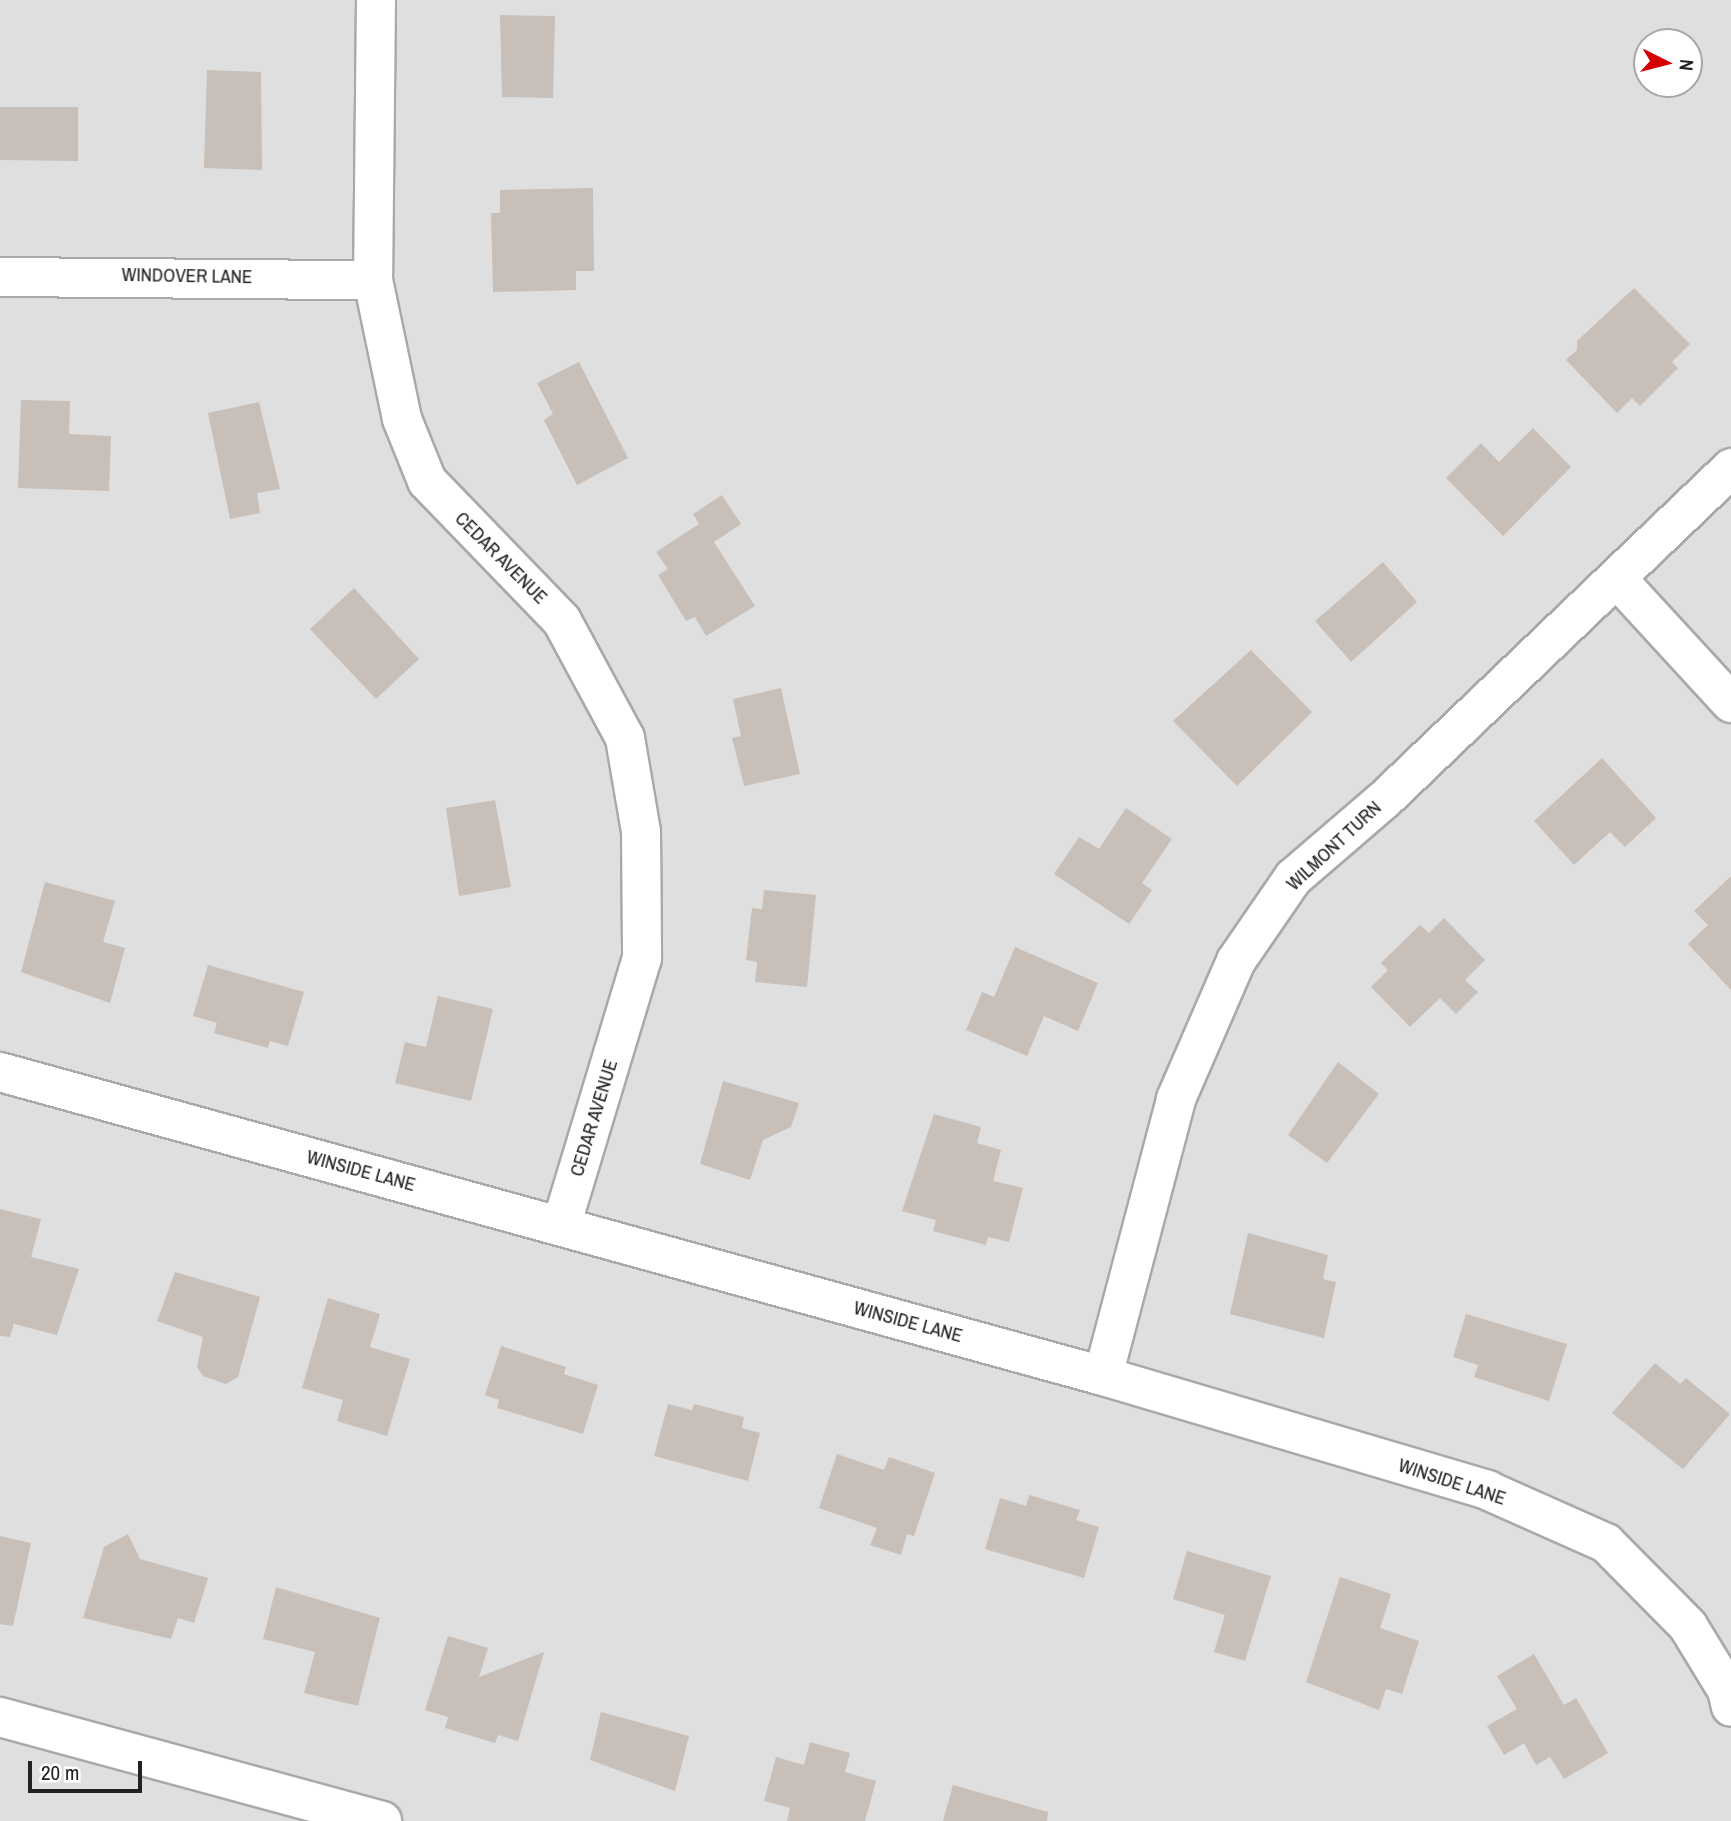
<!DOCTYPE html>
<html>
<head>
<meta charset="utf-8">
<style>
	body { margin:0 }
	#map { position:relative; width:1731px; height:1821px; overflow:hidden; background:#f2efe9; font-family:"Archivo Narrow",sans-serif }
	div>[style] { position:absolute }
	.residential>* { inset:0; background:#e0dfdf }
	.building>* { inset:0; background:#c7bfb8 }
	.roads { filter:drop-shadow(2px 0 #a9a9a9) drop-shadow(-2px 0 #a9a9a9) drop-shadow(0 2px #a9a9a9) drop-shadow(0 -2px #a9a9a9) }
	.minor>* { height:38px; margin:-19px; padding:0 19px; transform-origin:19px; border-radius:19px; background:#fff }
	span { translate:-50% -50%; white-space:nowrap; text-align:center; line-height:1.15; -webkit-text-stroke:5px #fff; paint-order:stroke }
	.street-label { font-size:19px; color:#222 }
	.north { position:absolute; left:1633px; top:28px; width:70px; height:70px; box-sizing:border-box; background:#fff; border:2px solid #a7a7a7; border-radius:50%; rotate:96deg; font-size:19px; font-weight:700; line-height:28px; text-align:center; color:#222 }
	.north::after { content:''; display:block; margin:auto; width:24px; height:32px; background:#d40000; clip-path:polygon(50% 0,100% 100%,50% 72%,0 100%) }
	.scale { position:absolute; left:28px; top:1761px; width:114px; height:32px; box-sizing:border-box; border:4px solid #222; border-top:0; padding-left:9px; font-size:21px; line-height:24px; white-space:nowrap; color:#222; -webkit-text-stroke:5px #fff; paint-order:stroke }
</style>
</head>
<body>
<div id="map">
	<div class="residential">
		<div style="clip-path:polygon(evenodd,0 0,1731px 0,1731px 1821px,0 1821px,0 0,1647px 42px,1689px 42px,1689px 84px,1647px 84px,1647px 42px)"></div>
	</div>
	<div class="building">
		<div style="clip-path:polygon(500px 15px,555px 16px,553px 98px,502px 97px)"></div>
		<div style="clip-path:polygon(207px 70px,261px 72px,262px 170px,204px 168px)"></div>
		<div style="clip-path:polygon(0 107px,78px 107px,78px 161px,0 160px)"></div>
		<div style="clip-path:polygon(593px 188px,594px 271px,576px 271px,576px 290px,493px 292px,491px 213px,500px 213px,500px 190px)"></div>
		<div style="clip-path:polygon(1634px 288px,1690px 344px,1672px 362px,1678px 368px,1640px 406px,1632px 398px,1617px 413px,1566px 360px,1577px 350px,1577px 341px)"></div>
		<div style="clip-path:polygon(579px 362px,628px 458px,577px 485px,544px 420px,553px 414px,537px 383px)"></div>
		<div style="clip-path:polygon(21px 400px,70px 401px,69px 434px,111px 436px,109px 491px,18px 488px)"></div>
		<div style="clip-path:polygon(259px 402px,280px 489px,257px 493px,260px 513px,230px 519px,208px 413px)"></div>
		<div style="clip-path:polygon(1533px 428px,1571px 467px,1503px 536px,1446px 478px,1481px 443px,1499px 462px)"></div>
		<div style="clip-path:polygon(722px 495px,741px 524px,714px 542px,755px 606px,706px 636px,695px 617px,686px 621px,658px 575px,668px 569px,656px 552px,699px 524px,693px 514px)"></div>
		<div style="clip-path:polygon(1383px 562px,1417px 602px,1351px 662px,1315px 621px)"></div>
		<div style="clip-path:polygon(354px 588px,419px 659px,376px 699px,310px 629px)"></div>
		<div style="clip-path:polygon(1251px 650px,1312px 712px,1237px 786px,1173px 721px)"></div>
		<div style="clip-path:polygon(781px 688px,800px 774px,744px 786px,732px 738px,741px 736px,733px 699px)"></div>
		<div style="clip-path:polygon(1602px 758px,1656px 818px,1625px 847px,1610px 832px,1574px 865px,1534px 821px)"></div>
		<div style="clip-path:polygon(495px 800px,511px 887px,459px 896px,446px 808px)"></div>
		<div style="clip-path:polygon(1126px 808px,1172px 839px,1142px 883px,1152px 890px,1129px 924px,1054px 874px,1079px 837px,1099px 849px)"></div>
		<div style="clip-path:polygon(1731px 876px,1731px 990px,1688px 944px,1708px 925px,1694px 911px)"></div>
		<div style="clip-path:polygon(45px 882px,115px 901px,103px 942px,125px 948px,110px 1003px,21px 972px)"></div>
		<div style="clip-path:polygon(764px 890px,816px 895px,807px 987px,755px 982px,757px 962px,746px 960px,752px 908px,762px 909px)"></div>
		<div style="clip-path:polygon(1444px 918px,1485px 960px,1465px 980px,1478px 992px,1456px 1014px,1440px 998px,1410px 1027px,1371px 987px,1388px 970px,1381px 963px,1420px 925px,1429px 933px)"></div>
		<div style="clip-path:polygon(1015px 947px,1098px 983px,1078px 1031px,1044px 1016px,1027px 1056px,966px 1030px,982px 992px,994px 997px)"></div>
		<div style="clip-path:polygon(208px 965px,304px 992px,288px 1046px,270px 1041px,268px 1048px,214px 1033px,217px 1023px,193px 1016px)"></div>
		<div style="clip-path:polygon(438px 996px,493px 1009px,471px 1101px,395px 1083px,405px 1042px,426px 1047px)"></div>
		<div style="clip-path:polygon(1338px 1062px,1379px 1094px,1327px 1163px,1288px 1135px)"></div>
		<div style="clip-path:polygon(723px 1081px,799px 1103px,791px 1127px,763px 1140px,750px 1180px,700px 1164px)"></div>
		<div style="clip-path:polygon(934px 1114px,981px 1127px,977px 1143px,1001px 1150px,993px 1181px,1023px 1188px,1009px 1242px,988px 1237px,986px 1245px,933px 1231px,936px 1220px,902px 1211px)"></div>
		<div style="clip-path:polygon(0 1209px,41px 1219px,31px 1257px,79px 1269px,57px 1335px,14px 1324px,15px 1320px,10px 1337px,0 1336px)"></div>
		<div style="clip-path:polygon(1248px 1233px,1328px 1255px,1323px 1279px,1336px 1282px,1324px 1338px,1230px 1314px)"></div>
		<div style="clip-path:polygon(175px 1272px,260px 1297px,238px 1377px,226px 1384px,203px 1376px,197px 1367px,203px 1337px,157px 1321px)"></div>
		<div style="clip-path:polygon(328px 1298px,380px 1314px,370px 1347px,410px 1359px,387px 1436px,337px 1421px,343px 1400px,302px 1388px)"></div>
		<div style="clip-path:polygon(1466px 1314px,1567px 1344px,1549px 1401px,1474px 1377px,1478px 1365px,1453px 1357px)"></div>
		<div style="clip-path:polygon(501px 1346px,566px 1367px,564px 1374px,598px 1385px,583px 1434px,497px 1408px,499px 1400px,485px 1395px)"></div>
		<div style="clip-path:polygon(1655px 1363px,1680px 1384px,1686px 1378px,1730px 1414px,1683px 1469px,1612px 1413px)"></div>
		<div style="clip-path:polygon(668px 1404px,692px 1410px,694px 1404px,744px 1417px,742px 1428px,760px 1433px,748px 1481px,654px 1456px)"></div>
		<div style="clip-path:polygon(837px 1454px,884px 1470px,889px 1457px,935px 1473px,914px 1536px,907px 1534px,901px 1555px,870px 1545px,877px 1528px,819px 1508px)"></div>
		<div style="clip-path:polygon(1029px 1495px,1080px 1510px,1076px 1520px,1099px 1527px,1084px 1578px,985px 1549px,1000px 1498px,1026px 1506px)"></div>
		<div style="clip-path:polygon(128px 1534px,140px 1559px,208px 1578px,194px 1623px,178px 1618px,171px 1639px,83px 1618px,104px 1547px)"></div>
		<div style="clip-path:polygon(0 1536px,31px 1543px,13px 1626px,0 1624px)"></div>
		<div style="clip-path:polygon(1187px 1551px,1271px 1576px,1245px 1661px,1214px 1652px,1225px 1615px,1173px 1599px)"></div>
		<div style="clip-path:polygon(1340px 1577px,1391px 1594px,1380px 1628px,1419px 1641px,1402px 1694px,1386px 1689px,1379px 1710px,1306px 1682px)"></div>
		<div style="clip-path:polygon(276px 1587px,380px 1618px,358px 1706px,304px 1693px,315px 1652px,263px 1639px)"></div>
		<div style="clip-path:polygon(448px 1636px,488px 1648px,479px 1677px,544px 1652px,518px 1741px,498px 1735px,495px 1743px,445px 1728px,448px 1717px,425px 1710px)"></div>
		<div style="clip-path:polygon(1534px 1654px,1564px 1705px,1576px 1698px,1608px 1753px,1564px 1779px,1550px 1757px,1536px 1765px,1524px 1743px,1504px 1755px,1487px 1726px,1517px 1709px,1497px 1676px)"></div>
		<div style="clip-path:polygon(601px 1712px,689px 1736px,675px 1791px,590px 1760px)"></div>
		<div style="clip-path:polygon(810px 1742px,850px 1753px,845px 1772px,876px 1781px,865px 1821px,787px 1821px,790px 1808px,764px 1801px,776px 1757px,804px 1765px)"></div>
		<div style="clip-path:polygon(953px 1785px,1048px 1812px,1047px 1821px,943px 1821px)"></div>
	</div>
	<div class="roads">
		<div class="minor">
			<div style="left:376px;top:0;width:280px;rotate:90.6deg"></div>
			<div style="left:373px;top:280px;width:142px;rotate:78.2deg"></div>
			<div style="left:402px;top:419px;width:67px;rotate:68deg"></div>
			<div style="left:427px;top:481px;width:194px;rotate:46deg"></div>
			<div style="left:562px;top:621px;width:133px;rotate:61.7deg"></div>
			<div style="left:625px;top:738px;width:95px;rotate:80.3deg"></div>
			<div style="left:641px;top:832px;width:126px;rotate:89.5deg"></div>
			<div style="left:642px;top:958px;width:280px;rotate:106.8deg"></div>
			<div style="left:0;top:277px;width:373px;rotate:0.5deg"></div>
			<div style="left:1618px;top:580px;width:167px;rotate:47.4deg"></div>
			<div style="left:0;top:1072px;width:1144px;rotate:15.41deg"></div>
			<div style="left:1103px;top:1376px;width:401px;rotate:16.5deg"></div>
			<div style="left:1487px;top:1490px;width:130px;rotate:24deg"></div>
			<div style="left:1606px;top:1543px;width:117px;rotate:45.3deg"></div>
			<div style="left:1688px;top:1626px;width:75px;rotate:58.6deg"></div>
			<div style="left:1727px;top:1690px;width:17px;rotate:77deg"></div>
			<div style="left:1103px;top:1376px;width:286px;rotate:-75.2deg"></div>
			<div style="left:1176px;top:1099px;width:150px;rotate:-66.5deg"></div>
			<div style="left:1236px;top:961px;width:101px;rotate:-55.5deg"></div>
			<div style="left:1293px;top:878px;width:121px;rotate:-40.7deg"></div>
			<div style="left:1385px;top:799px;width:479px;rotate:-43.7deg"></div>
			<div style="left:0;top:1717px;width:396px;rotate:15.2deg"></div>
		</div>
	</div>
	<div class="street-label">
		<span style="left:187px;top:276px;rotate:1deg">WINDOVER LANE</span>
		<span style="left:501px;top:558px;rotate:45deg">CEDAR AVENUE</span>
		<span style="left:1334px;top:846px;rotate:-43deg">WILMONT TURN</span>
		<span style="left:594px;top:1118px;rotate:-73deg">CEDAR AVENUE</span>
		<span style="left:361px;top:1171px;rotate:15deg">WINSIDE LANE</span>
		<span style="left:908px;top:1322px;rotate:15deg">WINSIDE LANE</span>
		<span style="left:1452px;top:1482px;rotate:18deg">WINSIDE LANE</span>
	</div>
	<div class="north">N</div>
	<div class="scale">20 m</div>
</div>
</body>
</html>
